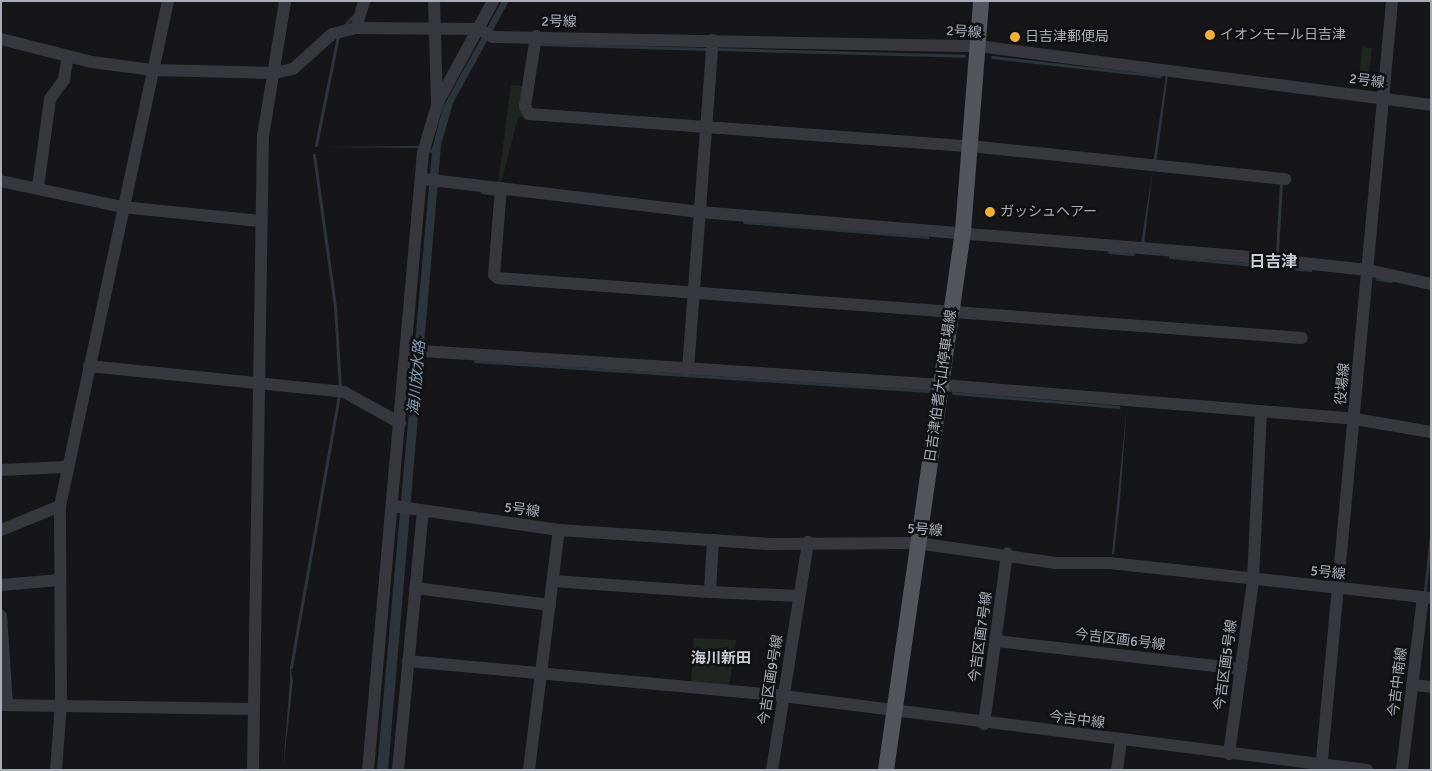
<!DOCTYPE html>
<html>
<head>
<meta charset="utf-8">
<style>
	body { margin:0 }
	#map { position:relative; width:1432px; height:771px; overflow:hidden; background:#161618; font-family:Signika,"Noto Sans JP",sans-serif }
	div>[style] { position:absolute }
	.green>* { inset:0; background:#1e261f }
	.water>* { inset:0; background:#2c353c }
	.stream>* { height:3px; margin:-1.5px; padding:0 1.5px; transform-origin:1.5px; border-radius:1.5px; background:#2c353c }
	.minor>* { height:12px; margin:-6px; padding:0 6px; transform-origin:6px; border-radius:6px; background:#37383d }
	.major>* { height:16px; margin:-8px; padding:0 8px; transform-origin:8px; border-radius:8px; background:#53555c }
	.dots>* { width:14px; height:14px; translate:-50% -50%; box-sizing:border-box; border:2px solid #111113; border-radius:50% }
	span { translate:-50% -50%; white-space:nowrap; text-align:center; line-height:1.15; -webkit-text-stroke:5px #111113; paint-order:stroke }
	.street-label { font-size:14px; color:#a8adb8 }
	.poi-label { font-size:14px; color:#a8adb8 }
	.left { translate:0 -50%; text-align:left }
	.water-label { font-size:15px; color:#7f9bb3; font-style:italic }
	.neighbourhood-label { font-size:15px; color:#c9ccd4; font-weight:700 }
	.quarter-label { font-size:16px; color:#c9ccd4; font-weight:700 }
	.frame { position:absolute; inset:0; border:2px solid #a8adb8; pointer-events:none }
</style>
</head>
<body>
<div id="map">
	<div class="green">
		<div style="clip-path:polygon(530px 42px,528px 116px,518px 118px,501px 183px,498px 183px,511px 85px,522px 86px)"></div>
		<div style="clip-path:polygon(1362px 47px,1372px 48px,1369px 74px,1359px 82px)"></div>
		<div style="clip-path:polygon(694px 638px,736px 640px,729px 687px,691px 683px)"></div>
	</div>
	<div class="water">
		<div style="clip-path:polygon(502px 1px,509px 1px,453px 103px,441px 145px,388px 770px,377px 770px,432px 153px,427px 151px,432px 149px,443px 107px)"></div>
		<div style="clip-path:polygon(1166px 75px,1168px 75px,1156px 164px,1153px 164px)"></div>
		<div style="clip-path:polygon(419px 146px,419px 148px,322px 147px)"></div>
		<div style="clip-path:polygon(1153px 168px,1144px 245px,1141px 244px)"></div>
		<div style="clip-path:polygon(1127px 405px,1120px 500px,1114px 554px,1112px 554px)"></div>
		<div style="clip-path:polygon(290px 665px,293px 681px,283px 770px,290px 680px)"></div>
	</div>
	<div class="stream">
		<div style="left:344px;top:26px;width:13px;rotate:-48deg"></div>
		<div style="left:539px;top:44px;width:169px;rotate:1.7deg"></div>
		<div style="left:718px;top:49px;width:246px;rotate:1.6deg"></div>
		<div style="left:992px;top:57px;width:169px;rotate:6.5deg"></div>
		<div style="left:316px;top:145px;width:111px;rotate:-78.6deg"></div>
		<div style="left:314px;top:155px;width:152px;rotate:82.1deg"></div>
		<div style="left:335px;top:306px;width:81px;rotate:86.5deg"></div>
		<div style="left:482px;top:192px;width:14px;rotate:8deg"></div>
		<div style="left:744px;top:222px;width:184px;rotate:4.7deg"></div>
		<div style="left:1109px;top:252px;width:24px;rotate:5deg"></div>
		<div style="left:1277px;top:252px;width:69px;rotate:-86.7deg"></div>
		<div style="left:1170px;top:257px;width:141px;rotate:5.3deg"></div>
		<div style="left:1377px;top:279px;width:14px;rotate:8deg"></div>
		<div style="left:475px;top:361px;width:454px;rotate:3.8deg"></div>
		<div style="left:953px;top:393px;width:166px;rotate:4.8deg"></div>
		<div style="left:1425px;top:590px;width:55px;rotate:-83.8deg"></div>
		<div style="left:291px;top:667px;width:275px;rotate:-80deg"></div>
	</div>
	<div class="minor">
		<div style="left:434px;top:1px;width:104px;rotate:88.3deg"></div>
		<div style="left:356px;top:28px;width:28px;rotate:-73deg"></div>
		<div style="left:536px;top:36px;width:71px;rotate:98.9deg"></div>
		<div style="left:525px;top:106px;width:9px;rotate:63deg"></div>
		<div style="left:529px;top:114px;width:442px;rotate:4.2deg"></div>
		<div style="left:970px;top:146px;width:317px;rotate:6deg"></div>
		<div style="left:1px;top:39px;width:94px;rotate:14.2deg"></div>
		<div style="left:92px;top:62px;width:62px;rotate:7.5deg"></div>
		<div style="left:153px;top:70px;width:121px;rotate:1.4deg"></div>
		<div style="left:274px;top:73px;width:19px;rotate:-12deg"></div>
		<div style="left:293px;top:69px;width:52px;rotate:-41.9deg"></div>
		<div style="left:332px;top:34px;width:25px;rotate:-14deg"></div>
		<div style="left:356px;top:28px;width:122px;rotate:0.5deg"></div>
		<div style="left:478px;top:29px;width:17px;rotate:28deg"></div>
		<div style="left:493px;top:37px;width:485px;rotate:1.1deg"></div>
		<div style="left:978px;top:46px;width:457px;rotate:7.4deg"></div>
		<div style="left:423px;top:179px;width:279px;rotate:6.8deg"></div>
		<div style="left:700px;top:212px;width:540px;rotate:4.68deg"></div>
		<div style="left:1238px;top:256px;width:131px;rotate:6.1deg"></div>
		<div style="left:1368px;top:270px;width:65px;rotate:12.5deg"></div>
		<div style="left:1px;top:181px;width:124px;rotate:12.1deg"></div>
		<div style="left:122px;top:207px;width:140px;rotate:5.8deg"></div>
		<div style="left:38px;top:187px;width:89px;rotate:-82.2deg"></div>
		<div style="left:50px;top:99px;width:24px;rotate:-54deg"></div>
		<div style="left:64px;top:80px;width:24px;rotate:-81deg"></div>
		<div style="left:501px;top:188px;width:87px;rotate:94.6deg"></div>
		<div style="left:494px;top:275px;width:5px;rotate:37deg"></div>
		<div style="left:498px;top:278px;width:806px;rotate:4.27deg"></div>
		<div style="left:407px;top:350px;width:537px;rotate:3.74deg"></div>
		<div style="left:943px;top:385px;width:413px;rotate:4.7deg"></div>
		<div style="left:1355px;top:419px;width:77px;rotate:9.7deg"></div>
		<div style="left:89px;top:366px;width:256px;rotate:5.8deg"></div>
		<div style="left:344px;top:392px;width:64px;rotate:29deg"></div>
		<div style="left:688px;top:369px;width:330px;rotate:-85.7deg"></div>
		<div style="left:1px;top:470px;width:65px;rotate:-2.6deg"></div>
		<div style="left:393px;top:506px;width:168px;rotate:8.2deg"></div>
		<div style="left:559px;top:530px;width:211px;rotate:3.8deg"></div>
		<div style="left:770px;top:544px;width:147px;rotate:-0.4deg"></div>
		<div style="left:917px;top:543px;width:140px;rotate:8.2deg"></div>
		<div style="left:1056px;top:563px;width:54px"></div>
		<div style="left:1110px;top:563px;width:323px;rotate:6.2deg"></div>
		<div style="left:1px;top:530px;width:64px;rotate:-22.1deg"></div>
		<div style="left:713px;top:540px;width:52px;rotate:93.3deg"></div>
		<div style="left:710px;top:592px;width:89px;rotate:2.6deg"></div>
		<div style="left:553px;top:581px;width:157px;rotate:4deg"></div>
		<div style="left:1px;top:585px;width:59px;rotate:-4.8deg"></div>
		<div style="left:415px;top:588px;width:136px;rotate:7.2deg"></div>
		<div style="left:1px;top:616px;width:89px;rotate:86.1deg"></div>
		<div style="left:996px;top:641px;width:247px;rotate:6.5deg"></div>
		<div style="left:408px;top:661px;width:377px;rotate:5.3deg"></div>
		<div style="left:783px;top:696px;width:589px;rotate:7.22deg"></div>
		<div style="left:1413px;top:685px;width:18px;rotate:6deg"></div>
		<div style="left:1px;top:705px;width:252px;rotate:0.9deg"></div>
		<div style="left:984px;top:724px;width:172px;rotate:-82.3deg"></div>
		<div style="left:1229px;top:754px;width:176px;rotate:-82.1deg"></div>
		<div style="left:1253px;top:580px;width:169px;rotate:-87.3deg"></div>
		<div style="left:56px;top:770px;width:67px;rotate:-85.7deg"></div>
		<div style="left:61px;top:703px;width:197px;rotate:-90.3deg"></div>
		<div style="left:60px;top:506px;width:516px;rotate:-77.93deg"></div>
		<div style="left:253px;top:770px;width:634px;rotate:-89.1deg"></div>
		<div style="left:263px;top:136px;width:137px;rotate:-80.7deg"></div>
		<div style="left:368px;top:770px;width:619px;rotate:-84.91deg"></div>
		<div style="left:423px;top:153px;width:53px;rotate:-73.6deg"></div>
		<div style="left:438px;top:102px;width:115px;rotate:-61.4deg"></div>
		<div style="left:398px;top:770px;width:260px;rotate:-84.5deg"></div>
		<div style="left:529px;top:770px;width:242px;rotate:-82.9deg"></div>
		<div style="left:772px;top:770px;width:231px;rotate:-81deg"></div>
		<div style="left:1117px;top:770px;width:30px;rotate:-82deg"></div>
		<div style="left:1321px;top:770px;width:772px;rotate:-84.72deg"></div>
		<div style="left:1402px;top:770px;width:174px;rotate:-83.1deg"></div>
	</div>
	<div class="major">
		<div style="left:886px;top:770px;width:544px;rotate:-81.87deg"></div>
		<div style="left:963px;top:231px;width:231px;rotate:-85.5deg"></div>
	</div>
	<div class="dots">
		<div style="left:1210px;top:35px;background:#f2b134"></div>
		<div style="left:1015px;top:37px;background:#f2b134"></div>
		<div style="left:990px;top:212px;background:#f2b134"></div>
	</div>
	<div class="street-label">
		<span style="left:559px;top:22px;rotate:1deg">2号線</span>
		<span style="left:964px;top:32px;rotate:3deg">2号線</span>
		<span style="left:1367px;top:81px;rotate:7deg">2号線</span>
		<span style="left:1343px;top:384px;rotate:-85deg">役場線</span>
		<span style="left:941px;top:386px;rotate:-82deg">日吉津伯耆大山停車場線</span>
		<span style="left:522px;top:510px;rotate:8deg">5号線</span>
		<span style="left:925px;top:530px;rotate:4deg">5号線</span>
		<span style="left:1328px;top:573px;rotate:6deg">5号線</span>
		<span style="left:981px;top:637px;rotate:-82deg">今吉区画7号線</span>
		<span style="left:1120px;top:640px;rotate:7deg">今吉区画6号線</span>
		<span style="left:1226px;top:665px;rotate:-82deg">今吉区画5号線</span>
		<span style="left:771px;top:680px;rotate:-81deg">今吉区画9号線</span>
		<span style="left:1398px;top:682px;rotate:-83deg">今吉中南線</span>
		<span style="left:1077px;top:720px;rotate:7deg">今吉中線</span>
	</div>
	<div class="poi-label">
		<span class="left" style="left:1220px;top:35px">イオンモール日吉津</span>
		<span class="left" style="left:1025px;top:37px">日吉津郵便局</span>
		<span class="left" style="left:1000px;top:212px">ガッシュヘアー</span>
	</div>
	<div class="water-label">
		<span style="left:417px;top:378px;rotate:-85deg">海川放水路</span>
	</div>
	<div class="neighbourhood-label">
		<span style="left:721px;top:659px">海川新田</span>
	</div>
	<div class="quarter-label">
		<span style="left:1273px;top:262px">日吉津</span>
	</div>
	<div class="frame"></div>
</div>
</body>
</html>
